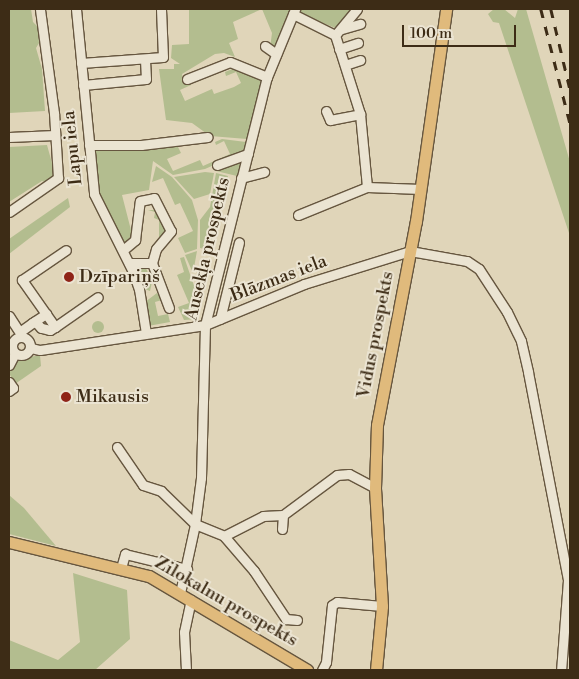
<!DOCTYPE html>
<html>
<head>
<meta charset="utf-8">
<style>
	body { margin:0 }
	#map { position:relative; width:579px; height:679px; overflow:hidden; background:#e0d5b9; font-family:"Libre Bodoni",serif }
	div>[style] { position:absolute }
	.green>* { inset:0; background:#b3bd8f }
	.round { border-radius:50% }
	.roads { filter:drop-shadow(1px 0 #66563f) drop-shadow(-1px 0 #66563f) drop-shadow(0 1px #66563f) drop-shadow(0 -1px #66563f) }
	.minor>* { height:9px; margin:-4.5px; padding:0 4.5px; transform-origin:4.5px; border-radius:4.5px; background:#ebe4d2 }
	.minor>.ring { margin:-4.5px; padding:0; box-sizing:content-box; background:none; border:9px solid #ebe4d2; border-radius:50% }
	.major>* { height:11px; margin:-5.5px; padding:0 5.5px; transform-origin:5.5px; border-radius:5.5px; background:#e0ba7c }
	.rail>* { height:2.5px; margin-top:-1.25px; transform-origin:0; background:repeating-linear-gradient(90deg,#3d2c16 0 9px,transparent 0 18px) }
	.dots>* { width:14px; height:14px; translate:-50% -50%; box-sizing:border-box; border:2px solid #ebe4d2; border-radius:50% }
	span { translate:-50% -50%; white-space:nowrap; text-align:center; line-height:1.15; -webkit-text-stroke:4px #ebe4d2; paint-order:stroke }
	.street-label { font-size:18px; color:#3d2c16 }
	.poi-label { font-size:18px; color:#3d2c16 }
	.left { translate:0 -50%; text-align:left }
	.frame { position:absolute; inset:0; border:10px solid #3d2c16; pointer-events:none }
	.scale { position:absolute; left:402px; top:25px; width:114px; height:22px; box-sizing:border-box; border:2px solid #3d2c16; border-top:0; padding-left:6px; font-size:15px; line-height:18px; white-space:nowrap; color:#3d2c16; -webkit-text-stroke:4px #ebe4d2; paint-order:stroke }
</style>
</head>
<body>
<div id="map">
	<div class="green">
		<div style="clip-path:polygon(9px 9px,31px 9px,33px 22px,38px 27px,39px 43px,36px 48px,42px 69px,45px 111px,9px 113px)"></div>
		<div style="clip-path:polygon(262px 9px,233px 22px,238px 39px,229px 43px,235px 57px,224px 53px,215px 54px,182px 74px,184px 83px,190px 80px,191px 85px,180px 90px,185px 101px,212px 89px,214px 94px,234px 87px,241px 83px,236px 72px,226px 76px,225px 72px,235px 68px,262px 80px,247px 139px,210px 136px,192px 123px,166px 120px,159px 69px,174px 69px,174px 64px,180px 64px,171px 58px,172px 45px,189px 44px,189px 10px,290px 9px,274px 51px,270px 48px,272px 33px)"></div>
		<div style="clip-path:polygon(300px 9px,362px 9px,363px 11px,338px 29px,298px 13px)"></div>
		<div style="clip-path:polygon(494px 9px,504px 9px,515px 18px,518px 9px,526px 9px,570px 162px,570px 236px,499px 23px,493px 22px,488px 14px)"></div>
		<div style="clip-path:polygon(222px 139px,246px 142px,243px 152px,205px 169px,173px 175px,153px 161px,149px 190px,122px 195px,133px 238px,124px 248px,97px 192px,93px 153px,98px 149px,155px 146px,155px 150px,177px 145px,181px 153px,167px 159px,173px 171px,200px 160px,203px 166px,230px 154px,224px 141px,216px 145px,215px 142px)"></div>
		<div style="clip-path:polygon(47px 145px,55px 174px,48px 183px,42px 181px,9px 202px,9px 147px)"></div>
		<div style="clip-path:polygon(243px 154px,237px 176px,216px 171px,217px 166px)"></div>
		<div style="clip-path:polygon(156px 166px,172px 177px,192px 200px,198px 220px,197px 249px,185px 253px,178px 238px,193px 231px,180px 203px,175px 205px,163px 178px,152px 182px)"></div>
		<div style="clip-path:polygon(205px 172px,214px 173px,210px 194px,194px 199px,174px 177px)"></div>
		<div style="clip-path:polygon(216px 173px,228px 176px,209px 250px,200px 248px,200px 220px,210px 207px)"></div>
		<div style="clip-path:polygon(68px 198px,70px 207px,9px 254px,9px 239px)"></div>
		<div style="clip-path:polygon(148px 210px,156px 210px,167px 232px,159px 240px,159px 220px,154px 218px,155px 212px)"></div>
		<div style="clip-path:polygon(197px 251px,193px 273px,185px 255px)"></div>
		<div style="clip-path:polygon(184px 257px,200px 303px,198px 319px,184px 320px,178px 307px,189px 303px,177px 275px,184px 272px,180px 258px)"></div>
		<div style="clip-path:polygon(138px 264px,145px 266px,152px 282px,150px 291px,142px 288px,135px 268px)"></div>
		<div style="clip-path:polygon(157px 293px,162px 300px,155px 302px,158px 316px,168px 314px,170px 322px,148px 326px,145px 302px)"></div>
		<div class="round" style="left:92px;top:321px;width:12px;height:12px"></div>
		<div style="clip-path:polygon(40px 355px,41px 366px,15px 384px,9px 373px,15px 360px)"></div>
		<div style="clip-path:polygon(9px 495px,24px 508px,56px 546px,9px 534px)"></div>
		<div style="clip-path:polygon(73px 573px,127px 590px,130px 639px,95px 670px,9px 670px,9px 640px,58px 660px,80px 642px)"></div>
	</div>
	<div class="roads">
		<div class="minor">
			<div style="left:76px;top:9px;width:186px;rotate:84.4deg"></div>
			<div style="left:94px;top:194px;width:87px;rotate:63.4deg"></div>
			<div style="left:133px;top:272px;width:18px;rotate:71deg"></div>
			<div style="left:139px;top:289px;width:45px;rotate:81deg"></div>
			<div style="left:357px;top:9px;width:34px;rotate:130deg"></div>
			<div style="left:335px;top:35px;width:83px;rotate:72.4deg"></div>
			<div style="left:360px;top:114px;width:73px;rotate:84.5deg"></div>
			<div style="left:367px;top:187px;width:54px;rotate:2.1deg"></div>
			<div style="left:293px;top:14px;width:47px;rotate:26.6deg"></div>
			<div style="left:342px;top:29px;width:19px;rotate:-16deg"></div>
			<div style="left:265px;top:46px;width:14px;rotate:36deg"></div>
			<div style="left:339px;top:49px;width:20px;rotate:-18deg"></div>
			<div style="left:81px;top:63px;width:82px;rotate:-4.2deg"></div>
			<div style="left:163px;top:57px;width:48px;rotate:-92.4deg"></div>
			<div style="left:345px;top:65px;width:16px;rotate:-18deg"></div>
			<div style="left:187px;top:79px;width:46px;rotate:-21.6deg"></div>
			<div style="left:230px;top:62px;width:40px;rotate:22deg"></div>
			<div style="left:83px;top:85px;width:63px;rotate:-5.4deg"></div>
			<div style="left:146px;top:79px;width:20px;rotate:-93deg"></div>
			<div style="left:326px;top:111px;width:10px;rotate:66deg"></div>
			<div style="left:330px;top:120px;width:31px;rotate:-11deg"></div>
			<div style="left:9px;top:137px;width:46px;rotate:-2.5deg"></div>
			<div style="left:89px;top:145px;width:52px"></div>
			<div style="left:141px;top:145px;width:67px;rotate:-6.8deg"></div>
			<div style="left:217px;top:165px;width:33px;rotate:-20deg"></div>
			<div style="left:241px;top:178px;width:24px;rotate:-15deg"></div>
			<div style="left:9px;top:212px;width:60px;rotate:-34.8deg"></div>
			<div style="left:58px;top:178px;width:65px;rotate:-93.5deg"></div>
			<div style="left:54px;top:113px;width:105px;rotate:-97.7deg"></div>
			<div style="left:298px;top:215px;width:74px;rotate:-22.1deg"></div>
			<div style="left:123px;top:250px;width:16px;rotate:-40deg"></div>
			<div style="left:135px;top:240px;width:39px;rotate:-83deg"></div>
			<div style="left:140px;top:201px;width:14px;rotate:-12deg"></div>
			<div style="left:154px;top:198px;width:37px;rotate:63deg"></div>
			<div style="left:171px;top:231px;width:23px;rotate:130deg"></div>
			<div style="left:156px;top:249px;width:15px;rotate:106deg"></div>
			<div style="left:129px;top:263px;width:23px"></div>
			<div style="left:152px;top:263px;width:48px;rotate:69.3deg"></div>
			<div style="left:46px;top:314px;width:42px;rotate:-125.2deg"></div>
			<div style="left:22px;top:280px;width:53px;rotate:-34.3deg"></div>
			<div style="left:9px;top:316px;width:24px;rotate:57deg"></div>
			<div style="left:220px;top:319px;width:79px;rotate:-76.1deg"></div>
			<div style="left:55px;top:327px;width:52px;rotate:-34.9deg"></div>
			<div style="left:21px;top:331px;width:14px;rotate:-36deg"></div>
			<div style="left:32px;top:323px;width:17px;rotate:-33deg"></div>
			<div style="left:46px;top:314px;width:16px;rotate:55deg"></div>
			<div style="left:55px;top:327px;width:6px;rotate:149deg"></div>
			<div style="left:50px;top:330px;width:9px;rotate:-167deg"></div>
			<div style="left:41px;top:328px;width:9px;rotate:-131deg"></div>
			<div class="ring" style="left:12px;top:337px;width:9px;height:9px"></div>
			<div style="left:31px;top:348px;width:9px;rotate:13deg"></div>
			<div style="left:40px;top:350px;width:167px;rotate:-8.6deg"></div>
			<div style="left:205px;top:325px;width:107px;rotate:-22.5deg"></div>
			<div style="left:304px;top:284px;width:111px;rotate:-17.3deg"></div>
			<div style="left:410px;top:251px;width:58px;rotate:10deg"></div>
			<div style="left:467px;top:261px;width:14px;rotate:34deg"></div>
			<div style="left:479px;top:269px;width:51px;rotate:56.9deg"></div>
			<div style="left:507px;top:312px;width:32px;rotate:64deg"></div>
			<div style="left:521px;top:341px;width:32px;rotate:77deg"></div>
			<div style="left:528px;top:372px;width:212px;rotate:79.1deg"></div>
			<div style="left:568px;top:580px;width:90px;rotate:94.4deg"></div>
			<div style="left:9px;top:365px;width:13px;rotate:-63deg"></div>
			<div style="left:9px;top:382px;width:7px;rotate:56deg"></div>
			<div style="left:13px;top:388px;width:5px;rotate:143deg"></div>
			<div style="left:117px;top:447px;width:46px;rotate:55.6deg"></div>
			<div style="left:143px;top:485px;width:19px;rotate:18deg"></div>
			<div style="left:161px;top:491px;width:47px;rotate:44.1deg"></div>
			<div style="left:195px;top:524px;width:31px;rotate:22deg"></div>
			<div style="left:224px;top:536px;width:46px;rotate:49.4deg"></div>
			<div style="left:254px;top:571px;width:58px;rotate:56.3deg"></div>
			<div style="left:286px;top:619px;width:11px;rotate:5deg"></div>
			<div style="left:282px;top:529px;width:14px;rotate:-86deg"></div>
			<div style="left:283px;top:515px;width:67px;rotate:-36.5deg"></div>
			<div style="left:337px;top:475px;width:12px;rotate:-5deg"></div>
			<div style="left:349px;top:474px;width:30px;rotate:28deg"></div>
			<div style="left:224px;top:536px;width:44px;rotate:-27.1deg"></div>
			<div style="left:263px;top:516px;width:20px;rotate:-3deg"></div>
			<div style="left:121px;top:568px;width:15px;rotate:-74deg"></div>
			<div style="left:125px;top:554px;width:64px;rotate:13.6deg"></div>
			<div style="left:180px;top:593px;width:71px;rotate:-77.7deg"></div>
			<div style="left:195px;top:524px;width:46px;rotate:-82.6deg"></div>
			<div style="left:201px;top:478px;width:153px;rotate:-88.5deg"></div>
			<div style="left:205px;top:325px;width:256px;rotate:-76deg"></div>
			<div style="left:267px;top:77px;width:74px;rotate:-67.6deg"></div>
			<div style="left:186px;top:670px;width:38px;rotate:-93deg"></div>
			<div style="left:184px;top:632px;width:33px;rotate:-78deg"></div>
			<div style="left:322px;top:670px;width:9px;rotate:-63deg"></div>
			<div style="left:326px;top:662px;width:57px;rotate:-84deg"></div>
			<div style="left:332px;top:605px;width:6px;rotate:-31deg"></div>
			<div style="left:337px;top:602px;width:45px;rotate:5.1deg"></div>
		</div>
		<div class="major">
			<div style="left:9px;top:542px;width:144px;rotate:13.7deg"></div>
			<div style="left:149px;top:576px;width:184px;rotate:30.7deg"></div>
			<div style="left:376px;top:670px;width:64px;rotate:-84.6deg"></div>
			<div style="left:382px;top:606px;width:118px;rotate:-93.4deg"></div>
			<div style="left:375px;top:488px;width:63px;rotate:-88.2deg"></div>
			<div style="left:377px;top:425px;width:208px;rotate:-79.2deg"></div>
			<div style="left:416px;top:221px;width:214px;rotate:-81.9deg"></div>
		</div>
	</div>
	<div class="rail">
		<div style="left:541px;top:9px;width:118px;rotate:75.7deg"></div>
		<div style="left:551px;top:9px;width:82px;rotate:76.6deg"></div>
	</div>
	<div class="dots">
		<div style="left:69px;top:277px;background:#8f2418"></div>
		<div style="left:66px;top:397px;background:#8f2418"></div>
	</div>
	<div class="street-label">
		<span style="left:73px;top:148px;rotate:-96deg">Lapu iela</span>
		<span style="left:208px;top:249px;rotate:-77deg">Ausekļa prospekts</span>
		<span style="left:279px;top:279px;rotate:-21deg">Blāzmas iela</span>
		<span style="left:376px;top:335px;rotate:-79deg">Vidus prospekts</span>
		<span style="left:226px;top:602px;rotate:30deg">Zilokalnu prospekts</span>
	</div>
	<div class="poi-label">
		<span class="left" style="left:79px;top:277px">Dzīpariņš</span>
		<span class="left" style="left:76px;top:397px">Mikausis</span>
	</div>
	<div class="frame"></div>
	<div class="scale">100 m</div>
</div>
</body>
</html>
